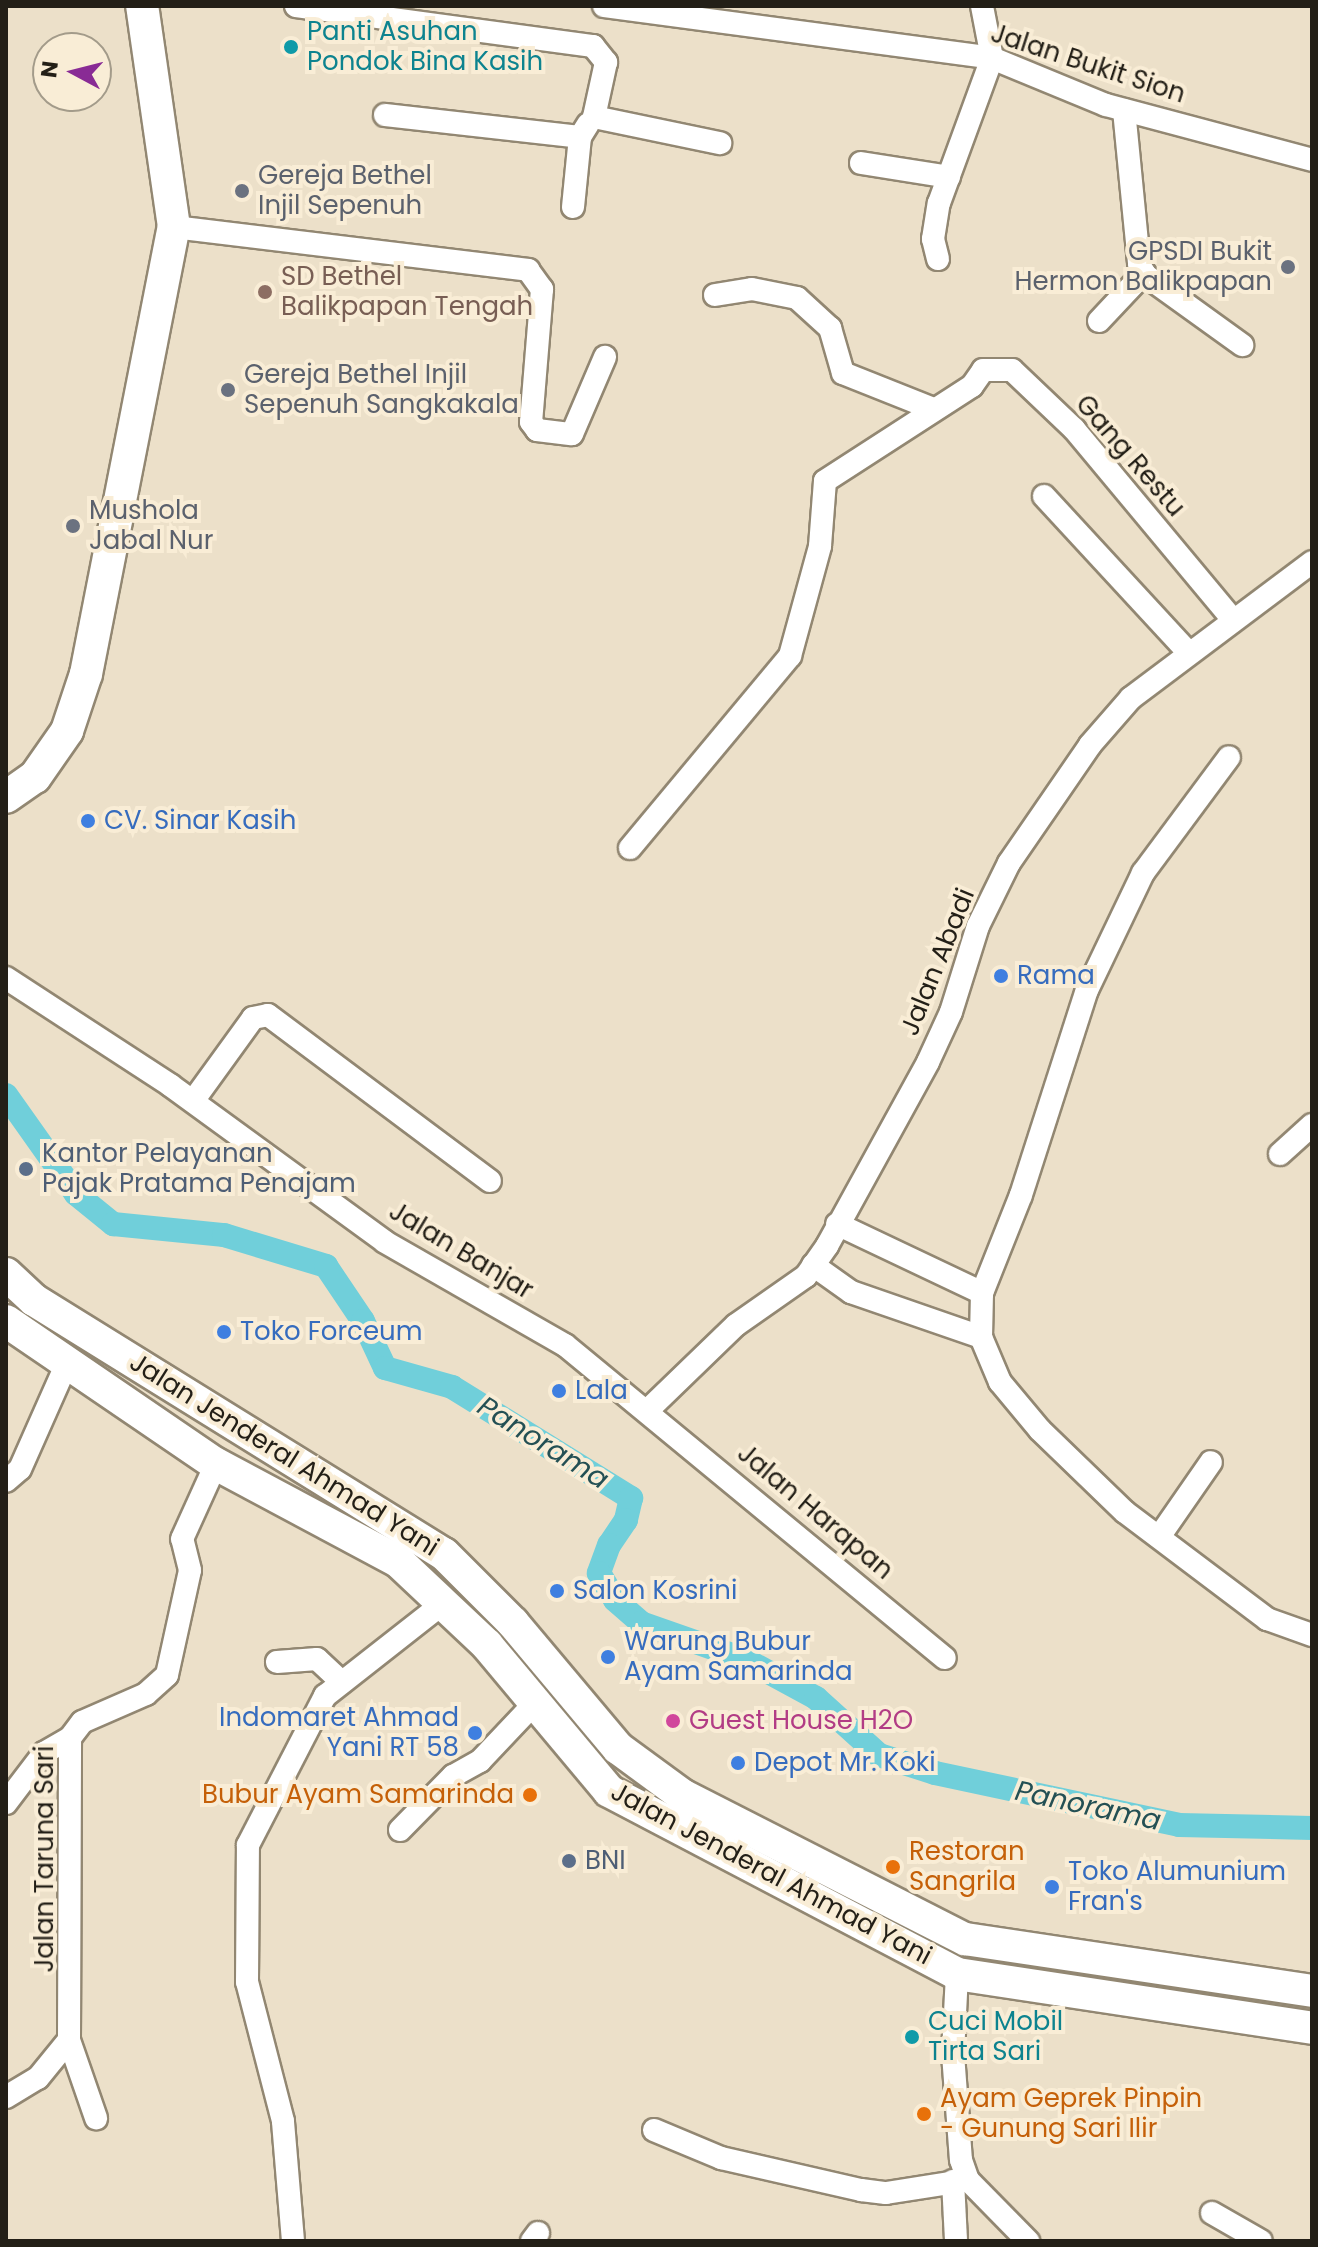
<!DOCTYPE html>
<html>
<head>
<meta charset="utf-8">
<style>
	body { margin:0 }
	#map { position:relative; width:1318px; height:2247px; overflow:hidden; background:#ece0c9; font-family:Poppins,sans-serif }
	div>[style] { position:absolute }
	.canal>* { height:24px; margin:-12px; padding:0 12px; transform-origin:12px; border-radius:12px; background:#70cfda }
	.roads { filter:drop-shadow(2px 0 #928772) drop-shadow(-2px 0 #928772) drop-shadow(0 2px #928772) drop-shadow(0 -2px #928772) }
	.minor>* { height:22px; margin:-11px; padding:0 11px; transform-origin:11px; border-radius:11px; background:#fff }
	.secondary>* { height:32px; margin:-16px; padding:0 16px; transform-origin:16px; border-radius:16px; background:#fff }
	.dots>* { width:22px; height:22px; translate:-50% -50%; box-sizing:border-box; border:4px solid #f9edd6; border-radius:50% }
	span { translate:-50% -50%; white-space:nowrap; text-align:center; line-height:1.15; -webkit-text-stroke:8px #f9edd6; paint-order:stroke }
	.culture-label { font-size:26px; color:#0d838f }
	.left { translate:0 -50%; text-align:left }
	.street-label { font-size:26px; color:#231f17 }
	.worship-label { font-size:26px; color:#5b616d }
	.right { translate:-100% -50%; text-align:right }
	.education-label { font-size:26px; color:#785e54 }
	.shop-label { font-size:26px; color:#366cbe }
	.service-label { font-size:26px; color:#4e5e75 }
	.hotel-label { font-size:26px; color:#b23c85 }
	.food-label { font-size:26px; color:#c56008 }
	.water-label { font-size:28px; color:#245054; font-style:italic }
	.frame { position:absolute; inset:0; border:8px solid #231f17; pointer-events:none }
	.north { position:absolute; left:32px; top:32px; width:80px; height:80px; box-sizing:border-box; background:#f9edd6; border:2px solid #a39b8a; border-radius:50%; rotate:277deg; font-size:22px; font-weight:700; line-height:32px; text-align:center; color:#231f17 }
	.north::after { content:''; display:block; margin:auto; width:28px; height:36px; background:#892b95; clip-path:polygon(50% 0,100% 100%,50% 72%,0 100%) }
</style>
</head>
<body>
<div id="map">
	<div class="canal">
		<div style="left:6px;top:1095px;width:121px;rotate:54.7deg"></div>
		<div style="left:76px;top:1194px;width:48px;rotate:39deg"></div>
		<div style="left:113px;top:1224px;width:112px;rotate:5.7deg"></div>
		<div style="left:224px;top:1235px;width:107px;rotate:16.9deg"></div>
		<div style="left:326px;top:1266px;width:66px;rotate:56.1deg"></div>
		<div style="left:363px;top:1321px;width:52px;rotate:64.9deg"></div>
		<div style="left:385px;top:1368px;width:70px;rotate:15.8deg"></div>
		<div style="left:452px;top:1387px;width:211px;rotate:31.8deg"></div>
		<div style="left:631px;top:1498px;width:23px;rotate:103deg"></div>
		<div style="left:626px;top:1520px;width:30px;rotate:124deg"></div>
		<div style="left:609px;top:1545px;width:30px;rotate:110deg"></div>
		<div style="left:599px;top:1573px;width:31px;rotate:59deg"></div>
		<div style="left:615px;top:1600px;width:35px;rotate:41deg"></div>
		<div style="left:641px;top:1623px;width:109px;rotate:19.3deg"></div>
		<div style="left:744px;top:1659px;width:82px;rotate:28.4deg"></div>
		<div style="left:816px;top:1698px;width:85px;rotate:42.1deg"></div>
		<div style="left:879px;top:1755px;width:59px;rotate:17.8deg"></div>
		<div style="left:935px;top:1773px;width:249px;rotate:12deg"></div>
		<div style="left:1179px;top:1825px;width:133px;rotate:1.3deg"></div>
	</div>
	<div class="roads">
		<div class="minor">
			<div style="left:296px;top:6px;width:300px;rotate:7.7deg"></div>
			<div style="left:593px;top:46px;width:21px;rotate:51deg"></div>
			<div style="left:606px;top:62px;width:56px;rotate:102.3deg"></div>
			<div style="left:594px;top:117px;width:129px;rotate:11.7deg"></div>
			<div style="left:604px;top:6px;width:391px;rotate:7.6deg"></div>
			<div style="left:992px;top:58px;width:123px;rotate:22.4deg"></div>
			<div style="left:1106px;top:105px;width:213px;rotate:14.9deg"></div>
			<div style="left:1124px;top:110px;width:155px;rotate:84.4deg"></div>
			<div style="left:1139px;top:264px;width:13px;rotate:61deg"></div>
			<div style="left:1145px;top:275px;width:120px;rotate:35.8deg"></div>
			<div style="left:385px;top:115px;width:196px;rotate:6.4deg"></div>
			<div style="left:861px;top:163px;width:89px;rotate:9deg"></div>
			<div style="left:573px;top:207px;width:70px;rotate:-84.3deg"></div>
			<div style="left:580px;top:137px;width:15px;rotate:-58deg"></div>
			<div style="left:174px;top:227px;width:357px;rotate:6.9deg"></div>
			<div style="left:528px;top:270px;width:24px;rotate:54deg"></div>
			<div style="left:542px;top:289px;width:133px;rotate:94.7deg"></div>
			<div style="left:531px;top:422px;width:10px;rotate:53deg"></div>
			<div style="left:537px;top:430px;width:35px;rotate:7deg"></div>
			<div style="left:572px;top:434px;width:84px;rotate:-66.8deg"></div>
			<div style="left:938px;top:259px;width:21px;rotate:-104deg"></div>
			<div style="left:933px;top:239px;width:36px;rotate:-81deg"></div>
			<div style="left:939px;top:203px;width:154px;rotate:-69.9deg"></div>
			<div style="left:992px;top:58px;width:53px;rotate:-100.9deg"></div>
			<div style="left:715px;top:295px;width:37px;rotate:-9deg"></div>
			<div style="left:752px;top:289px;width:46px;rotate:11.3deg"></div>
			<div style="left:797px;top:298px;width:45px;rotate:42.3deg"></div>
			<div style="left:830px;top:328px;width:47px;rotate:73.9deg"></div>
			<div style="left:843px;top:373px;width:95px;rotate:21.7deg"></div>
			<div style="left:1099px;top:321px;width:66px;rotate:-46.8deg"></div>
			<div style="left:1044px;top:496px;width:212px;rotate:47.3deg"></div>
			<div style="left:630px;top:848px;width:250px;rotate:-50.2deg"></div>
			<div style="left:790px;top:656px;width:114px;rotate:-74.7deg"></div>
			<div style="left:820px;top:546px;width:65px;rotate:-85.6deg"></div>
			<div style="left:825px;top:481px;width:175px;rotate:-32.9deg"></div>
			<div style="left:972px;top:386px;width:19px;rotate:-55deg"></div>
			<div style="left:983px;top:370px;width:29px"></div>
			<div style="left:1012px;top:370px;width:86px;rotate:43.6deg"></div>
			<div style="left:1074px;top:429px;width:249px;rotate:50.2deg"></div>
			<div style="left:6px;top:978px;width:196px;rotate:33.1deg"></div>
			<div style="left:170px;top:1085px;width:266px;rotate:36.1deg"></div>
			<div style="left:385px;top:1242px;width:207px;rotate:29.8deg"></div>
			<div style="left:565px;top:1345px;width:492px;rotate:39.5deg"></div>
			<div style="left:193px;top:1101px;width:102px;rotate:-54.1deg"></div>
			<div style="left:253px;top:1018px;width:15px;rotate:-11deg"></div>
			<div style="left:268px;top:1015px;width:277px;rotate:36.8deg"></div>
			<div style="left:1280px;top:1154px;width:43px;rotate:-42.2deg"></div>
			<div style="left:837px;top:1224px;width:161px;rotate:25.4deg"></div>
			<div style="left:982px;top:1293px;width:44px;rotate:91.3deg"></div>
			<div style="left:981px;top:1337px;width:49px;rotate:67.1deg"></div>
			<div style="left:1000px;top:1382px;width:62px;rotate:50.2deg"></div>
			<div style="left:1040px;top:1430px;width:118px;rotate:44deg"></div>
			<div style="left:1125px;top:1512px;width:178px;rotate:37deg"></div>
			<div style="left:1267px;top:1619px;width:48px;rotate:19.6deg"></div>
			<div style="left:813px;top:1265px;width:47px;rotate:35.4deg"></div>
			<div style="left:851px;top:1292px;width:138px;rotate:19.1deg"></div>
			<div style="left:982px;top:1293px;width:105px;rotate:-68.3deg"></div>
			<div style="left:1021px;top:1195px;width:215px;rotate:-72.2deg"></div>
			<div style="left:1087px;top:990px;width:130px;rotate:-64.4deg"></div>
			<div style="left:1143px;top:873px;width:144px;rotate:-53.4deg"></div>
			<div style="left:649px;top:1409px;width:121px;rotate:-44deg"></div>
			<div style="left:736px;top:1325px;width:85px;rotate:-35deg"></div>
			<div style="left:806px;top:1276px;width:37px;rotate:-55deg"></div>
			<div style="left:827px;top:1246px;width:210px;rotate:-61.2deg"></div>
			<div style="left:928px;top:1062px;width:55px;rotate:-65.3deg"></div>
			<div style="left:951px;top:1012px;width:90px;rotate:-72.6deg"></div>
			<div style="left:978px;top:926px;width:70px;rotate:-63.8deg"></div>
			<div style="left:1009px;top:863px;width:143px;rotate:-55.5deg"></div>
			<div style="left:1090px;top:745px;width:62px;rotate:-48.9deg"></div>
			<div style="left:1131px;top:698px;width:226px;rotate:-36.9deg"></div>
			<div style="left:6px;top:1481px;width:18px;rotate:-41deg"></div>
			<div style="left:20px;top:1469px;width:116px;rotate:-66.1deg"></div>
			<div style="left:1159px;top:1537px;width:91px;rotate:-55.3deg"></div>
			<div style="left:277px;top:1662px;width:40px;rotate:-4.3deg"></div>
			<div style="left:317px;top:1659px;width:34px;rotate:43deg"></div>
			<div style="left:6px;top:1803px;width:63px;rotate:-52.8deg"></div>
			<div style="left:44px;top:1753px;width:30px;rotate:-30deg"></div>
			<div style="left:400px;top:1830px;width:76px;rotate:-45.5deg"></div>
			<div style="left:453px;top:1776px;width:31px;rotate:-29deg"></div>
			<div style="left:480px;top:1761px;width:77px;rotate:-46.6deg"></div>
			<div style="left:957px;top:1974px;width:80px;rotate:92.9deg"></div>
			<div style="left:953px;top:2054px;width:106px;rotate:85.7deg"></div>
			<div style="left:961px;top:2160px;width:21px;rotate:71deg"></div>
			<div style="left:968px;top:2180px;width:86px;rotate:45.5deg"></div>
			<div style="left:69px;top:2040px;width:83px;rotate:70.9deg"></div>
			<div style="left:6px;top:2097px;width:37px;rotate:-31deg"></div>
			<div style="left:38px;top:2078px;width:49px;rotate:-50.8deg"></div>
			<div style="left:69px;top:2040px;width:302px;rotate:-89.8deg"></div>
			<div style="left:70px;top:1738px;width:20px;rotate:-53deg"></div>
			<div style="left:82px;top:1722px;width:70px;rotate:-23.6deg"></div>
			<div style="left:146px;top:1694px;width:28px;rotate:-42deg"></div>
			<div style="left:167px;top:1675px;width:107px;rotate:-77.6deg"></div>
			<div style="left:190px;top:1570px;width:32px;rotate:-104deg"></div>
			<div style="left:182px;top:1539px;width:82px;rotate:-65.6deg"></div>
			<div style="left:654px;top:2130px;width:73px;rotate:22.7deg"></div>
			<div style="left:721px;top:2158px;width:144px;rotate:12.9deg"></div>
			<div style="left:861px;top:2190px;width:25px;rotate:7deg"></div>
			<div style="left:886px;top:2193px;width:83px;rotate:-9deg"></div>
			<div style="left:953px;top:2181px;width:60px;rotate:87.1deg"></div>
			<div style="left:1212px;top:2213px;width:56px;rotate:29.7deg"></div>
			<div style="left:293px;top:2241px;width:120px;rotate:-94.8deg"></div>
			<div style="left:283px;top:2121px;width:144px;rotate:-104.5deg"></div>
			<div style="left:247px;top:1982px;width:137px;rotate:-89.6deg"></div>
			<div style="left:248px;top:1845px;width:168px;rotate:-62.7deg"></div>
			<div style="left:325px;top:1696px;width:152px;rotate:-38.1deg"></div>
			<div style="left:532px;top:2241px;width:10px;rotate:-53deg"></div>
		</div>
		<div class="secondary">
			<div style="left:6px;top:797px;width:35px;rotate:-35deg"></div>
			<div style="left:35px;top:777px;width:56px;rotate:-55.2deg"></div>
			<div style="left:67px;top:731px;width:60px;rotate:-71.6deg"></div>
			<div style="left:86px;top:674px;width:456px;rotate:-78.9deg"></div>
			<div style="left:174px;top:227px;width:223px;rotate:-98.2deg"></div>
			<div style="left:6px;top:1274px;width:38px;rotate:43deg"></div>
			<div style="left:34px;top:1300px;width:482px;rotate:31.8deg"></div>
			<div style="left:444px;top:1554px;width:98px;rotate:45deg"></div>
			<div style="left:513px;top:1623px;width:163px;rotate:50deg"></div>
			<div style="left:618px;top:1748px;width:79px;rotate:36.3deg"></div>
			<div style="left:682px;top:1795px;width:318px;rotate:27deg"></div>
			<div style="left:965px;top:1939px;width:351px;rotate:8.5deg"></div>
			<div style="left:6px;top:1321px;width:254px;rotate:34.3deg"></div>
			<div style="left:216px;top:1464px;width:206px;rotate:28.1deg"></div>
			<div style="left:398px;top:1561px;width:122px;rotate:43.3deg"></div>
			<div style="left:487px;top:1645px;width:190px;rotate:50.1deg"></div>
			<div style="left:609px;top:1791px;width:393px;rotate:27.7deg"></div>
			<div style="left:957px;top:1974px;width:359px;rotate:8.6deg"></div>
		</div>
	</div>
	<div class="dots">
		<div style="left:291px;top:47px;background:#0f9aa8"></div>
		<div style="left:242px;top:191px;background:#6b7280"></div>
		<div style="left:1288px;top:267px;background:#6b7280"></div>
		<div style="left:265px;top:292px;background:#8d6e63"></div>
		<div style="left:228px;top:390px;background:#6b7280"></div>
		<div style="left:73px;top:526px;background:#6b7280"></div>
		<div style="left:88px;top:821px;background:#3f7fe0"></div>
		<div style="left:1001px;top:976px;background:#3f7fe0"></div>
		<div style="left:26px;top:1169px;background:#5c6f8a"></div>
		<div style="left:224px;top:1332px;background:#3f7fe0"></div>
		<div style="left:559px;top:1391px;background:#3f7fe0"></div>
		<div style="left:557px;top:1591px;background:#3f7fe0"></div>
		<div style="left:608px;top:1657px;background:#3f7fe0"></div>
		<div style="left:673px;top:1721px;background:#d1479c"></div>
		<div style="left:475px;top:1733px;background:#3f7fe0"></div>
		<div style="left:738px;top:1763px;background:#3f7fe0"></div>
		<div style="left:530px;top:1795px;background:#e8710a"></div>
		<div style="left:569px;top:1861px;background:#5c6f8a"></div>
		<div style="left:893px;top:1867px;background:#e8710a"></div>
		<div style="left:1052px;top:1887px;background:#3f7fe0"></div>
		<div style="left:912px;top:2037px;background:#0f9aa8"></div>
		<div style="left:924px;top:2114px;background:#e8710a"></div>
	</div>
	<div class="culture-label">
		<span class="left" style="left:307px;top:47px">Panti Asuhan<br>Pondok Bina Kasih</span>
		<span class="left" style="left:928px;top:2037px">Cuci Mobil<br>Tirta Sari</span>
	</div>
	<div class="street-label">
		<span style="left:1088px;top:64px;rotate:18deg">Jalan Bukit Sion</span>
		<span style="left:1130px;top:456px;rotate:49deg">Gang Restu</span>
		<span style="left:938px;top:962px;rotate:-68deg">Jalan Abadi</span>
		<span style="left:461px;top:1251px;rotate:31deg">Jalan Banjar</span>
		<span style="left:284px;top:1455px;rotate:32deg">Jalan Jenderal Ahmad Yani</span>
		<span style="left:815px;top:1512px;rotate:40deg">Jalan Harapan</span>
		<span style="left:45px;top:1859px;rotate:-90deg">Jalan Taruna Sari</span>
		<span style="left:771px;top:1874px;rotate:28deg">Jalan Jenderal Ahmad Yani</span>
	</div>
	<div class="worship-label">
		<span class="left" style="left:258px;top:191px">Gereja Bethel<br>Injil Sepenuh</span>
		<span class="right" style="left:1272px;top:267px">GPSDI Bukit<br>Hermon Balikpapan</span>
		<span class="left" style="left:244px;top:390px">Gereja Bethel Injil<br>Sepenuh Sangkakala</span>
		<span class="left" style="left:89px;top:526px">Mushola<br>Jabal Nur</span>
	</div>
	<div class="education-label">
		<span class="left" style="left:281px;top:292px">SD Bethel<br>Balikpapan Tengah</span>
	</div>
	<div class="shop-label">
		<span class="left" style="left:104px;top:821px">CV. Sinar Kasih</span>
		<span class="left" style="left:1017px;top:976px">Rama</span>
		<span class="left" style="left:240px;top:1332px">Toko Forceum</span>
		<span class="left" style="left:575px;top:1391px">Lala</span>
		<span class="left" style="left:573px;top:1591px">Salon Kosrini</span>
		<span class="left" style="left:624px;top:1657px">Warung Bubur<br>Ayam Samarinda</span>
		<span class="right" style="left:459px;top:1733px">Indomaret Ahmad<br>Yani RT 58</span>
		<span class="left" style="left:754px;top:1763px">Depot Mr. Koki</span>
		<span class="left" style="left:1068px;top:1887px">Toko Alumunium<br>Fran's</span>
	</div>
	<div class="service-label">
		<span class="left" style="left:42px;top:1169px">Kantor Pelayanan<br>Pajak Pratama Penajam</span>
		<span class="left" style="left:585px;top:1861px">BNI</span>
	</div>
	<div class="hotel-label">
		<span class="left" style="left:689px;top:1721px">Guest House H2O</span>
	</div>
	<div class="food-label">
		<span class="right" style="left:514px;top:1795px">Bubur Ayam Samarinda</span>
		<span class="left" style="left:909px;top:1867px">Restoran<br>Sangrila</span>
		<span class="left" style="left:940px;top:2114px">Ayam Geprek Pinpin<br>- Gunung Sari Ilir</span>
	</div>
	<div class="water-label">
		<span style="left:543px;top:1443px;rotate:32deg">Panorama</span>
		<span style="left:1088px;top:1806px;rotate:12deg">Panorama</span>
	</div>
	<div class="frame"></div>
	<div class="north">N</div>
</div>
</body>
</html>
